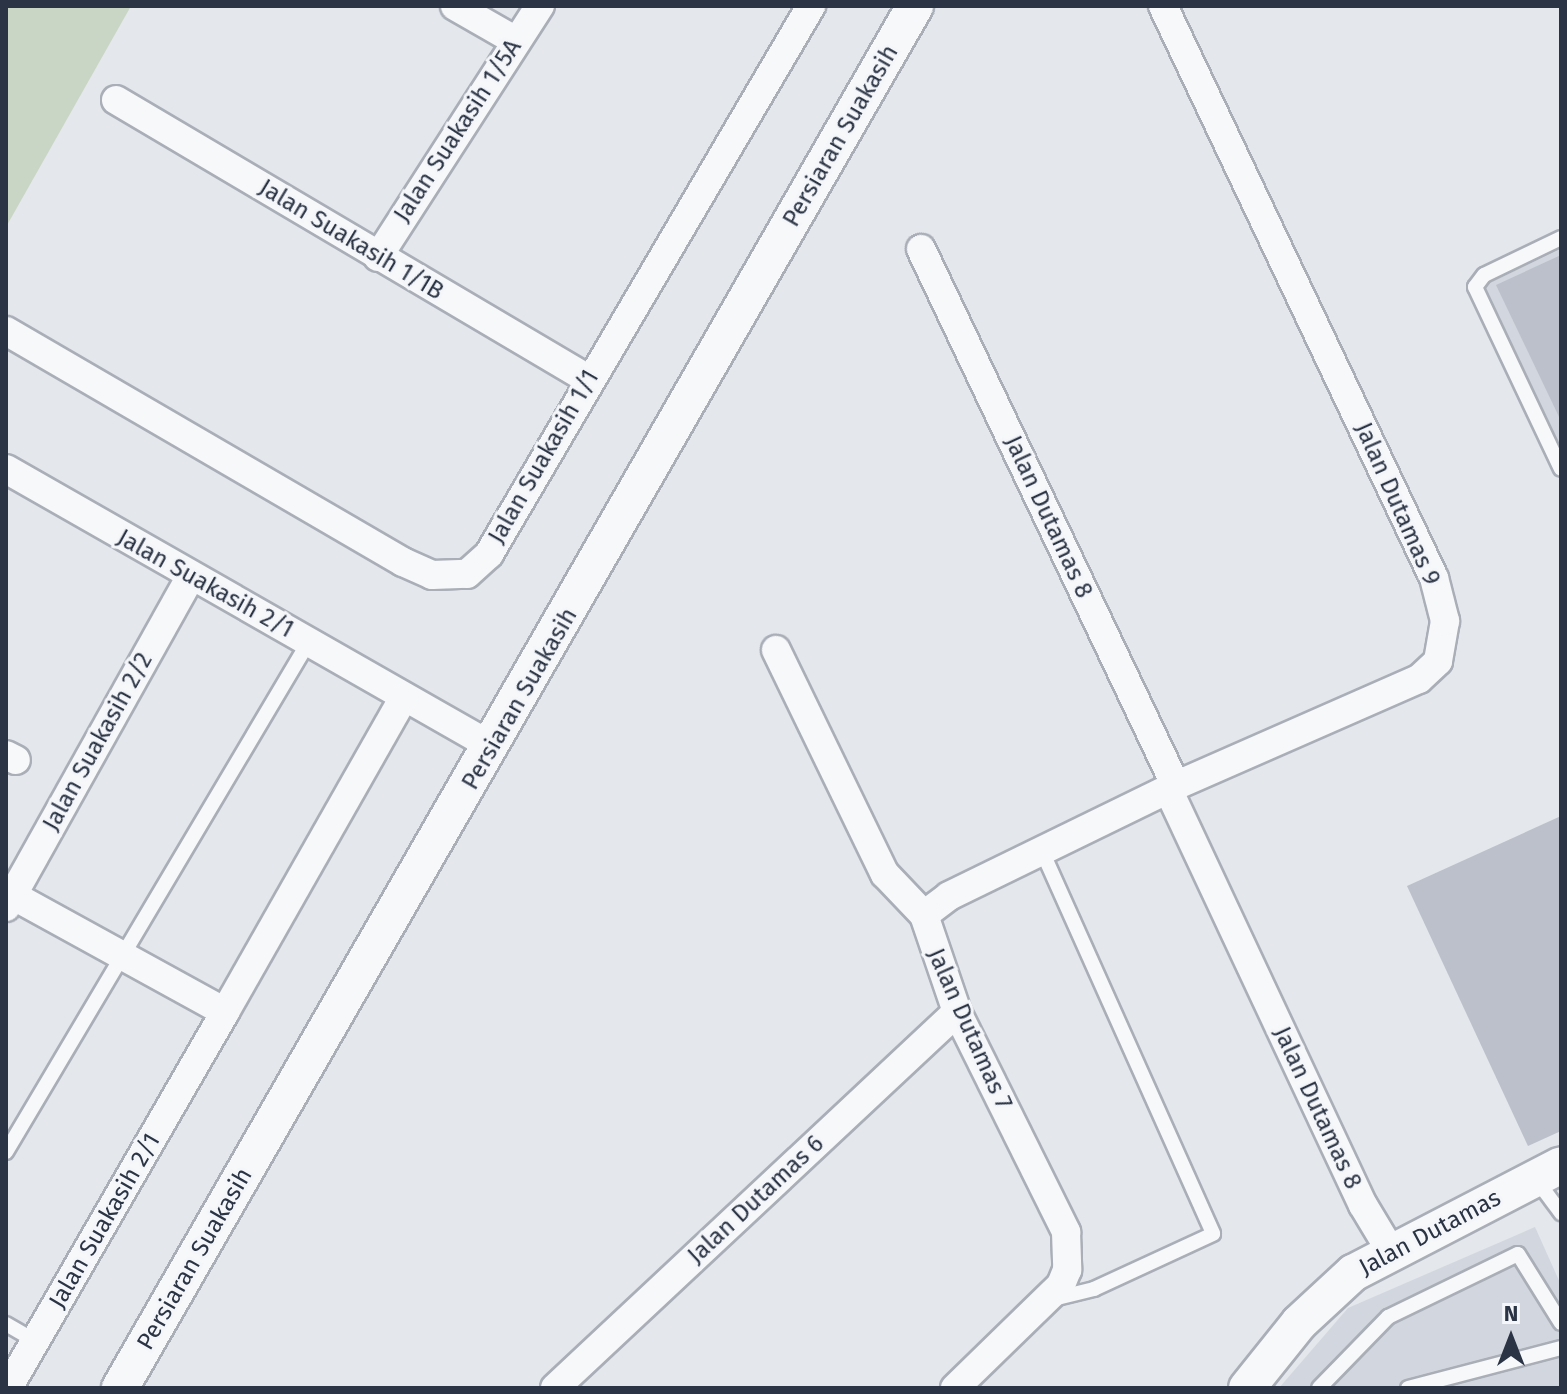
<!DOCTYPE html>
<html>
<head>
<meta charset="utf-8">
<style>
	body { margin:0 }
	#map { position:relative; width:1567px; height:1394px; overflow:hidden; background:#e4e7ec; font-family:"Fira Sans",sans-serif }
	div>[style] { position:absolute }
	.built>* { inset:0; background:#d2d6de }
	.green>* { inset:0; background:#c9d6c5 }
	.building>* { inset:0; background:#bbc0ca }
	.roads { filter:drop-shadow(2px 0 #a9aeb7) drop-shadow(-2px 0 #a9aeb7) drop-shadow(0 2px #a9aeb7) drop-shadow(0 -2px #a9aeb7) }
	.service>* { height:14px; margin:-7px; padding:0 7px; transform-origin:7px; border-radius:7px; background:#f7f8fa }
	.minor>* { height:28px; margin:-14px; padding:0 14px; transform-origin:14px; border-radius:14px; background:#f7f8fa }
	.tertiary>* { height:36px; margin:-18px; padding:0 18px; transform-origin:18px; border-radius:18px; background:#f7f8fa }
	span { translate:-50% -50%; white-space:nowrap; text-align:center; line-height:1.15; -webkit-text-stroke:6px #f4f6f9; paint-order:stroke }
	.street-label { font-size:24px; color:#2b3445 }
	.frame { position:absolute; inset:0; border:8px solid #2b3445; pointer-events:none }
	.north { position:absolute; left:1471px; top:1298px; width:80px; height:80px; -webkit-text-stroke:6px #f4f6f9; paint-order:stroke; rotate:0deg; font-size:22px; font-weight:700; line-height:32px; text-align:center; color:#2b3445 }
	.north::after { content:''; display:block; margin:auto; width:28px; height:36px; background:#2b3445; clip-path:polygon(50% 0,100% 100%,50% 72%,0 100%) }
</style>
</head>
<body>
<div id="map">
	<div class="built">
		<div style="clip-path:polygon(1561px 249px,1561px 447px,1483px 286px)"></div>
		<div style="clip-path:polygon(1535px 1227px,1561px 1285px,1561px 1388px,1279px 1388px,1348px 1308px)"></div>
	</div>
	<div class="green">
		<div style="clip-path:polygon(6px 6px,131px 6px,6px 227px)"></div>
	</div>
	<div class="building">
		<div style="clip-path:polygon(1561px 255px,1561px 421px,1496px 285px)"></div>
		<div style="clip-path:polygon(1561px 816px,1561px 1131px,1528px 1146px,1407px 886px)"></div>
	</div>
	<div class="roads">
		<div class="service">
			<div style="left:1561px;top:238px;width:85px;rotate:154.3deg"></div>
			<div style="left:1484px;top:275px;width:15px;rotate:127deg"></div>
			<div style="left:1475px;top:287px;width:201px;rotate:64.7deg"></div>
			<div style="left:1042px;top:851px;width:419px;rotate:65.9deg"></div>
			<div style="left:1213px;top:1234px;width:131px;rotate:155.2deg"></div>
			<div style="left:1094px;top:1289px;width:42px;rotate:166.3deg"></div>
			<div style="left:6px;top:1152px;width:592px;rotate:-59.32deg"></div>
			<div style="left:1535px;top:1178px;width:44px;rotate:53.4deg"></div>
			<div style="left:6px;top:1324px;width:34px;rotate:30deg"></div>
			<div style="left:1319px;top:1388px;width:99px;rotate:-45.8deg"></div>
			<div style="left:1388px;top:1317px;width:144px;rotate:-25.9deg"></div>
			<div style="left:1518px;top:1254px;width:81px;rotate:58.1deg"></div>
			<div style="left:1408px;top:1388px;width:158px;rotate:-14.7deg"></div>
		</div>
		<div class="minor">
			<div style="left:455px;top:6px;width:70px;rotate:29.8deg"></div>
			<div style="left:116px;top:100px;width:548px;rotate:30.59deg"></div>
			<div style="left:921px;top:249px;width:594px;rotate:64.6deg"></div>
			<div style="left:378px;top:257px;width:299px;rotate:-57.2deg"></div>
			<div style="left:6px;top:331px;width:459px;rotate:30.2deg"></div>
			<div style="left:403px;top:562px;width:32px;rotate:24deg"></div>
			<div style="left:432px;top:575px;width:35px;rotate:-2deg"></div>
			<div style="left:467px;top:574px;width:30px;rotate:-42deg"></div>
			<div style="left:489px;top:554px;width:636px;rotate:-59.56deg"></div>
			<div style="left:6px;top:469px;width:561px;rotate:29.72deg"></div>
			<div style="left:776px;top:650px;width:249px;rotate:64.1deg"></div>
			<div style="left:885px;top:874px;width:57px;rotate:46.4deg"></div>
			<div style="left:924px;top:915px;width:102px;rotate:71.2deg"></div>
			<div style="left:957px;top:1012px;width:246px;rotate:63.6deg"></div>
			<div style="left:1066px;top:1232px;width:38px;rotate:88deg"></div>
			<div style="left:1067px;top:1270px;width:16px;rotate:112deg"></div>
			<div style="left:1061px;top:1285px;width:148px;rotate:135.8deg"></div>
			<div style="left:6px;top:755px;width:11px;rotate:27deg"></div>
			<div style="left:1168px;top:789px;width:459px;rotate:64.9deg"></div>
			<div style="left:1363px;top:1205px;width:52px;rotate:59deg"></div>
			<div style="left:12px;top:895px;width:243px;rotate:28.8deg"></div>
			<div style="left:225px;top:1012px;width:362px;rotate:-60.4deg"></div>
			<div style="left:6px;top:907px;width:377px;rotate:-60.8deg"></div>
			<div style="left:924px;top:915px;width:31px;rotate:-37deg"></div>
			<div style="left:949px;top:896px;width:244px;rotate:-26deg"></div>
			<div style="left:1168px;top:789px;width:274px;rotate:-23.7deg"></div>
			<div style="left:1419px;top:679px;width:26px;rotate:-43deg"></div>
			<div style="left:1438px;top:661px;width:41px;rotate:-80.1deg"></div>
			<div style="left:1445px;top:621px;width:44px;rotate:-104.3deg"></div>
			<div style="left:1434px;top:578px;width:633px;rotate:-115.35deg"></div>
			<div style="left:8px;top:1388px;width:434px;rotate:-60deg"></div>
			<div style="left:555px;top:1388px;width:550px;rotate:-43.09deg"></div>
		</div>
		<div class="tertiary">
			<div style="left:120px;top:1388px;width:1594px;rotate:-60.09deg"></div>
			<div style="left:1247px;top:1388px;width:83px;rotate:-51.3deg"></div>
			<div style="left:1299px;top:1323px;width:74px;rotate:-42.8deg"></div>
			<div style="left:1353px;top:1273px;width:234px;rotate:-27.4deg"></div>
		</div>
	</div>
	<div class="street-label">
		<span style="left:458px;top:131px;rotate:-57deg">Jalan Suakasih 1/5A</span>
		<span style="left:841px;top:136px;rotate:-60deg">Persiaran Suakasih</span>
		<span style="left:351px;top:240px;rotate:31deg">Jalan Suakasih 1/1B</span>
		<span style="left:544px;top:457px;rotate:-60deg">Jalan Suakasih 1/1</span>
		<span style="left:1397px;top:504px;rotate:66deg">Jalan Dutamas 9</span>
		<span style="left:1048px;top:517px;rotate:65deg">Jalan Dutamas 8</span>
		<span style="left:205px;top:584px;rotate:29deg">Jalan Suakasih 2/1</span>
		<span style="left:520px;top:699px;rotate:-60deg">Persiaran Suakasih</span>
		<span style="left:98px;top:742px;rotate:-61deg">Jalan Suakasih 2/2</span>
		<span style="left:969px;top:1029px;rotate:66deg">Jalan Dutamas 7</span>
		<span style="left:1317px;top:1108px;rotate:65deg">Jalan Dutamas 8</span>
		<span style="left:756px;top:1200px;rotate:-43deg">Jalan Dutamas 6</span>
		<span style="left:105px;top:1221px;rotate:-60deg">Jalan Suakasih 2/1</span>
		<span style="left:1430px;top:1233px;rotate:-28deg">Jalan Dutamas</span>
		<span style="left:195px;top:1259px;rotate:-60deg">Persiaran Suakasih</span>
	</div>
	<div class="frame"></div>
	<div class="north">N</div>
</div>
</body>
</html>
